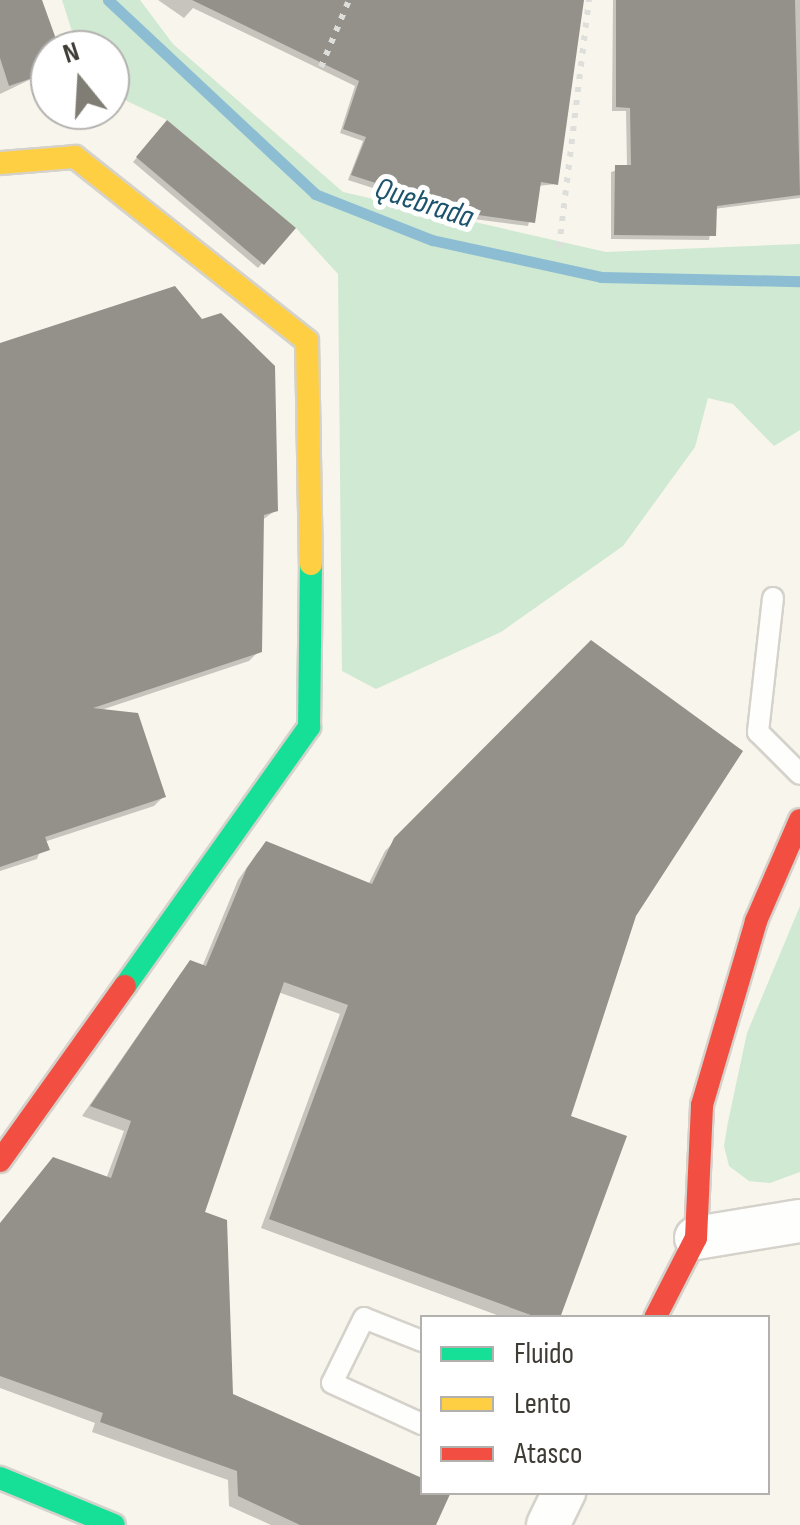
<!DOCTYPE html>
<html>
<head>
<meta charset="utf-8">
<style>
	body { margin:0 }
	#map { position:relative; width:800px; height:1525px; overflow:hidden; background:#f8f5ec; font-family:"Sofia Sans Condensed",sans-serif }
	div>[style] { position:absolute }
	.green>* { inset:0; background:#cfe9d2 }
	.shadow>* { inset:0; background:#0003 }
	.stream>* { height:11px; margin:-5.5px; padding:0 5.5px; transform-origin:5.5px; border-radius:5.5px; background:#8cbdd3 }
	.building>* { inset:0; background:#94918b }
	.path>* { height:6px; margin-top:-3px; transform-origin:0; background:repeating-linear-gradient(90deg,#dededb 0 5px,transparent 0 13px) }
	.roads { filter:drop-shadow(2px 0 #d5d2cb) drop-shadow(-2px 0 #d5d2cb) drop-shadow(0 2px #d5d2cb) drop-shadow(0 -2px #d5d2cb) }
	.lane>* { height:20px; margin:-10px; padding:0 10px; transform-origin:10px; border-radius:10px; background:#fefefc }
	.street>* { height:42px; margin:-21px; padding:0 21px; transform-origin:21px; border-radius:21px; background:#fefefc }
	.fast>* { height:22px; margin:-11px; padding:0 11px; transform-origin:11px; border-radius:11px; background:#16e098 }
	.slow>* { height:22px; margin:-11px; padding:0 11px; transform-origin:11px; border-radius:11px; background:#ffcf43 }
	.jam>* { height:22px; margin:-11px; padding:0 11px; transform-origin:11px; border-radius:11px; background:#f24e42 }
	span { translate:-50% -50%; white-space:nowrap; text-align:center; line-height:1.15; -webkit-text-stroke:10px #fff; paint-order:stroke }
	.water-label { font-size:32px; color:#1c546d; font-style:italic }
	.legend { position:absolute; left:420px; top:1315px; width:350px; height:180px; box-sizing:border-box; background:#fff; border:2px solid #b2b1ae; margin:0; padding:12px 18px; list-style:none; font-size:30px; color:#3f3c35 }
	.legend li { display:flex; align-items:center; gap:20px; height:50px }
	.legend b { width:50px; border:2px solid #b2b1ae }
	.north { position:absolute; left:30px; top:30px; width:100px; height:100px; box-sizing:border-box; background:#fff; border:2px solid #b2b1ae; border-radius:50%; rotate:342deg; font-size:28px; font-weight:700; line-height:40px; text-align:center; color:#3f3c35 }
	.north::after { content:''; display:block; margin:auto; width:35px; height:45px; background:#807d75; clip-path:polygon(50% 0,100% 100%,50% 72%,0 100%) }
</style>
</head>
<body>
<div id="map">
	<div class="green">
		<div style="clip-path:polygon(62px 0,140px 0,173px 44px,343px 192px,606px 252px,800px 244px,800px 430px,774px 446px,733px 404px,708px 398px,695px 447px,623px 546px,501px 632px,376px 689px,342px 671px,338px 274px,296px 228px,167px 120px,110px 93px,110px 50px,78px 50px)"></div>
		<div style="clip-path:polygon(800px 906px,800px 1172px,770px 1183px,749px 1181px,729px 1166px,724px 1146px,728px 1122px,747px 1033px)"></div>
	</div>
	<div class="shadow">
		<div style="clip-path:polygon(0 0,40px 0,53px 39px,43px 49px,50px 70px,0 94px)"></div>
		<div style="clip-path:polygon(158px 0,582px 0,556px 184px,538px 186px,528px 226px,466px 218px,348px 180px,363px 141px,340px 133px,355px 86px,193px 8px,184px 18px)"></div>
		<div style="clip-path:polygon(613px 0,800px 0,800px 198px,714px 209px,709px 240px,611px 239px,611px 172px,627px 167px,626px 111px,612px 111px)"></div>
		<div style="clip-path:polygon(167px 123px,292px 229px,258px 268px,133px 162px)"></div>
		<div style="clip-path:polygon(0 346px,276px 510px,261px 521px,259px 651px,249px 661px,98px 711px,163px 797px,154px 806px,44px 842px,37px 859px,0 871px)"></div>
		<div style="clip-path:polygon(591px 643px,634px 915px,568px 1117px,557px 1318px,505px 1318px,261px 1228px,340px 1014px,278px 992px,202px 1214px,230px 1396px,422px 1480px,433px 1525px,271px 1525px,229px 1506px,228px 1480px,92px 1432px,95px 1423px,0 1388px,0 1224px,106px 1179px,124px 1131px,82px 1116px,181px 973px,191px 963px,202px 967px,238px 880px,257px 853px,267px 844px,368px 885px,385px 851px)"></div>
	</div>
	<div class="stream">
		<div style="left:108px;top:0;width:284px;rotate:43.1deg"></div>
		<div style="left:315px;top:194px;width:126px;rotate:21.5deg"></div>
		<div style="left:432px;top:240px;width:173px;rotate:12.3deg"></div>
		<div style="left:601px;top:277px;width:199px;rotate:1.2deg"></div>
	</div>
	<div class="building">
		<div style="clip-path:polygon(0 0,42px 0,56px 39px,50px 41px,50px 72px,9px 86px,0 58px)"></div>
		<div style="clip-path:polygon(192px 0,584px 0,558px 185px,541px 182px,535px 223px,471px 214px,351px 175px,366px 137px,343px 129px,359px 81px)"></div>
		<div style="clip-path:polygon(616px 0,795px 0,800px 195px,717px 206px,716px 236px,614px 235px,615px 165px,631px 165px,630px 108px,616px 107px)"></div>
		<div style="clip-path:polygon(167px 120px,296px 228px,264px 265px,136px 157px)"></div>
		<div style="clip-path:polygon(175px 286px,202px 319px,221px 313px,275px 366px,278px 511px,264px 515px,262px 652px,93px 708px,138px 713px,166px 797px,45px 837px,50px 850px,0 867px,0 343px)"></div>
		<div style="clip-path:polygon(591px 640px,743px 751px,636px 916px,571px 1116px,627px 1136px,560px 1318px,539px 1318px,269px 1219px,348px 1005px,284px 982px,205px 1212px,227px 1220px,233px 1394px,422px 1478px,422px 1492px,451px 1492px,436px 1525px,300px 1525px,238px 1496px,237px 1471px,100px 1422px,103px 1413px,0 1376px,0 1223px,53px 1157px,111px 1178px,131px 1121px,90px 1106px,190px 960px,206px 966px,247px 868px,266px 841px,372px 884px,394px 838px)"></div>
	</div>
	<div class="path">
		<div style="left:321px;top:67px;width:73px;rotate:-67.3deg"></div>
		<div style="left:559px;top:247px;width:249px;rotate:-83.1deg"></div>
	</div>
	<div class="roads">
		<div class="lane">
			<div style="left:773px;top:598px;width:135px;rotate:96.4deg"></div>
			<div style="left:758px;top:732px;width:59px;rotate:45deg"></div>
			<div style="left:422px;top:1341px;width:62px;rotate:-158.4deg"></div>
			<div style="left:364px;top:1318px;width:72px;rotate:116.2deg"></div>
			<div style="left:332px;top:1383px;width:99px;rotate:24.5deg"></div>
		</div>
		<div class="street">
			<div style="left:696px;top:1238px;width:105px;rotate:-9.3deg"></div>
			<div style="left:548px;top:1525px;width:37px;rotate:-64deg"></div>
		</div>
		<div class="fast">
			<div style="left:125px;top:986px;width:318px;rotate:-54.6deg"></div>
			<div style="left:309px;top:727px;width:163px;rotate:-89.3deg"></div>
			<div style="left:0;top:1478px;width:123px;rotate:22.4deg"></div>
		</div>
		<div class="slow">
			<div style="left:0;top:163px;width:75px;rotate:-4.6deg"></div>
			<div style="left:75px;top:157px;width:296px;rotate:38.4deg"></div>
			<div style="left:307px;top:341px;width:223px;rotate:89deg"></div>
		</div>
		<div class="jam">
			<div style="left:0;top:1161px;width:215px;rotate:-54.5deg"></div>
			<div style="left:655px;top:1318px;width:90px;rotate:-62.9deg"></div>
			<div style="left:696px;top:1238px;width:133px;rotate:-87.4deg"></div>
			<div style="left:702px;top:1105px;width:192px;rotate:-73.6deg"></div>
			<div style="left:756px;top:921px;width:110px;rotate:-66.5deg"></div>
		</div>
	</div>
	<div class="water-label">
		<span style="left:424px;top:204px;rotate:18deg">Quebrada</span>
	</div>
	<ul class="legend">
	<li><b style="height:12px;background:#16e098"></b>Fluido</li>
	<li><b style="height:12px;background:#ffcf43"></b>Lento</li>
	<li><b style="height:12px;background:#f24e42"></b>Atasco</li>
	</ul>
	<div class="north">N</div>
</div>
</body>
</html>
